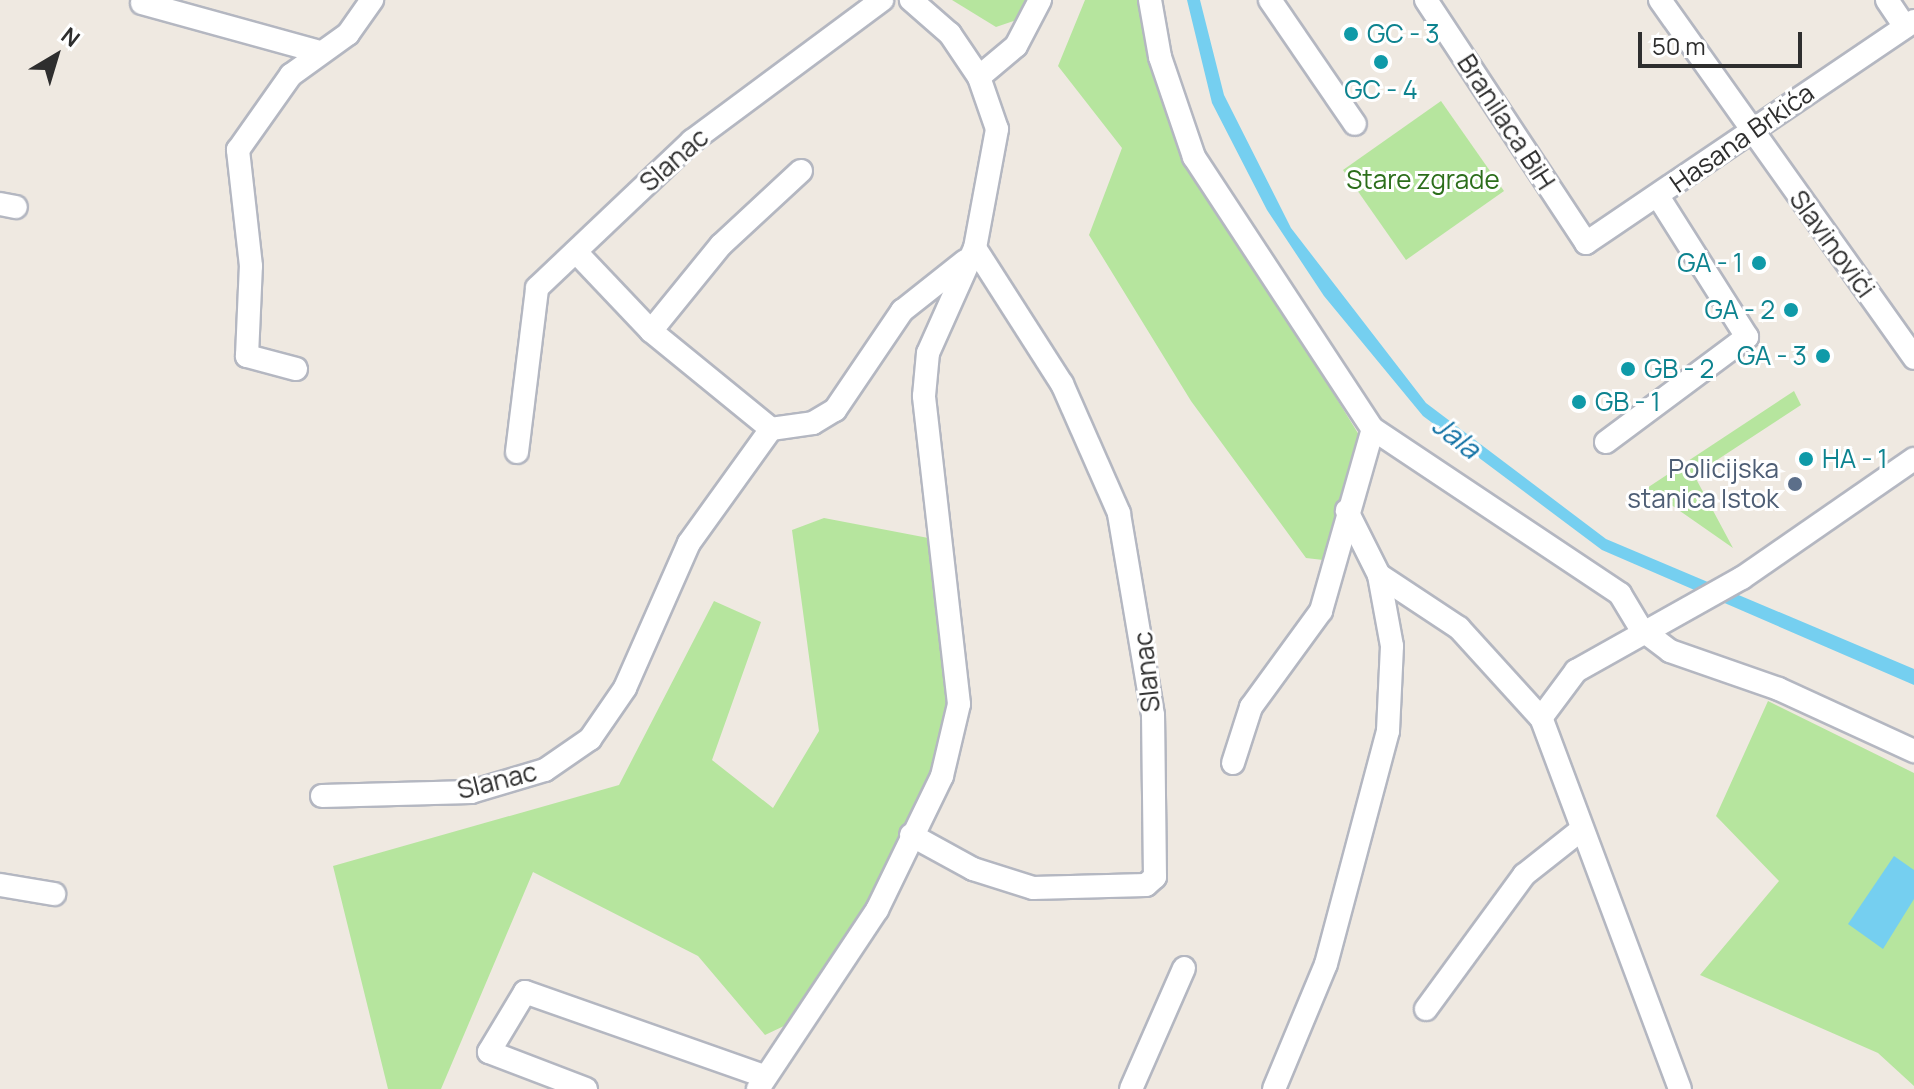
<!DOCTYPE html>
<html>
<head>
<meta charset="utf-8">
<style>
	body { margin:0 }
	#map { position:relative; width:1914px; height:1089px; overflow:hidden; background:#efe9e1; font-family:Manrope,sans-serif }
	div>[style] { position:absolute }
	.green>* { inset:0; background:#b6e59e }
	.water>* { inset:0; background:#75cff0 }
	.roads { filter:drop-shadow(2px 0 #b4b7c1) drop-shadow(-2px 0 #b4b7c1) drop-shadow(0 2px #b4b7c1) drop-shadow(0 -2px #b4b7c1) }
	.minor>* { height:22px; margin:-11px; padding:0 11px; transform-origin:11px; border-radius:11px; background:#fff }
	.dots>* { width:22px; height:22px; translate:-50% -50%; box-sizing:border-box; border:4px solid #fff; border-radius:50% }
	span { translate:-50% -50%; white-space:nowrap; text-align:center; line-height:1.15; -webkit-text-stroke:6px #fff; paint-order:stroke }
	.culture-label { font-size:26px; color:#0d838f }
	.left { translate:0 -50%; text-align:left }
	.right { translate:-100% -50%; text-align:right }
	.street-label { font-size:26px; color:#2e2e2e }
	.park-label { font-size:26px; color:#2c6e1b }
	.service-label { font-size:26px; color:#4e5e75 }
	.water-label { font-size:28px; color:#0d6fa3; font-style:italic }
	.north { position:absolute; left:16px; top:16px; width:80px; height:80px; -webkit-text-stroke:6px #fff; paint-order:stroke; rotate:38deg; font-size:22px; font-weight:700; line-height:32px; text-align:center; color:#2e2e2e }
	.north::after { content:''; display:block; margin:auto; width:28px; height:36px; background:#2e2e2e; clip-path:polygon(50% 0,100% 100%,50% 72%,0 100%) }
	.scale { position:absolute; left:1638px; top:32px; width:164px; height:36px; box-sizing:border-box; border:4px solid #2e2e2e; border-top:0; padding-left:10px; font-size:24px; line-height:28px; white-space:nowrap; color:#2e2e2e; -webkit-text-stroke:6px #fff; paint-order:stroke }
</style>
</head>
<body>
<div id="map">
	<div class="green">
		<div style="clip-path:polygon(952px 0,1038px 0,1037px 13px,996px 27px)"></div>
		<div style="clip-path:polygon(1085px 0,1153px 0,1199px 174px,1367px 448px,1332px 561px,1306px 558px,1191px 401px,1089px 235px,1122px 148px,1058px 66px)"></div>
		<div style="clip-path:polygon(1441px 101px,1504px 191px,1406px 260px,1343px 170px)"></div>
		<div style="clip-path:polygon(1794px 391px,1801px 405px,1694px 475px,1733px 548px,1647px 488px)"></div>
		<div style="clip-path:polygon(824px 518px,944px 541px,961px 670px,942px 776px,793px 1034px,784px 1026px,765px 1035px,698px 956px,533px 872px,441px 1089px,388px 1089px,333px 866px,619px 785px,714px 601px,761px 622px,712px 760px,773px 808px,819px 731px,792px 530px)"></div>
		<div style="clip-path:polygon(1768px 701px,1914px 773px,1914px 1086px,1878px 1053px,1700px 975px,1779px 881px,1716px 816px)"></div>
	</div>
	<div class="water">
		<div style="clip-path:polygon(1187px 0,1200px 0,1224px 95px,1291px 228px,1426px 403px,1606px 539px,1914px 669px,1914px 685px,1602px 550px,1423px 416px,1324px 296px,1267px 210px,1212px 103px)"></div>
		<div style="clip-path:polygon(1894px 856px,1914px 870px,1914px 899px,1883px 949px,1848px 924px)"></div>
	</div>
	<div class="roads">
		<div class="minor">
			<div style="left:1150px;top:0;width:58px;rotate:80deg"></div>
			<div style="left:1160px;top:57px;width:106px;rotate:71.2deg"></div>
			<div style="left:1194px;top:157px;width:326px;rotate:56.7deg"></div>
			<div style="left:1373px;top:429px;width:297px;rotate:33.7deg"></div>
			<div style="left:1620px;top:594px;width:41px;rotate:59deg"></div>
			<div style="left:1641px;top:629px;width:36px;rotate:37deg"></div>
			<div style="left:1670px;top:651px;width:115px;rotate:19.2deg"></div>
			<div style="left:1779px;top:689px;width:149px;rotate:24.7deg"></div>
			<div style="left:1270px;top:0;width:150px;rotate:55.6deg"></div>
			<div style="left:1426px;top:0;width:291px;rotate:56.6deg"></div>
			<div style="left:1586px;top:243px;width:396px;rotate:-34.1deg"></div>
			<div style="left:1660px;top:0;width:439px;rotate:54.6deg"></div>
			<div style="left:1887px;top:0;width:32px;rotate:56deg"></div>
			<div style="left:142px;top:3px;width:185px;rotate:15.4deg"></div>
			<div style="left:979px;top:77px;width:48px;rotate:-40deg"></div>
			<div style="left:1016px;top:46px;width:52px;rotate:-62.4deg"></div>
			<div style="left:0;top:204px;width:16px;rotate:11deg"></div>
			<div style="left:576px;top:252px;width:109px;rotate:46.5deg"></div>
			<div style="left:651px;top:331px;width:155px;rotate:39.2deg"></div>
			<div style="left:651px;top:331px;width:111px;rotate:-50.9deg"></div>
			<div style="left:721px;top:245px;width:109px;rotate:-42.8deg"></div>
			<div style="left:296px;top:369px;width:51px;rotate:-165.1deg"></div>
			<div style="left:247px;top:356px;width:90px;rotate:-87.5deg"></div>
			<div style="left:251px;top:266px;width:117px;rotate:-96.4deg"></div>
			<div style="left:238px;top:150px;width:92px;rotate:-54.8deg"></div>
			<div style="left:291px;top:75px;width:70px;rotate:-35.7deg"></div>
			<div style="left:348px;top:34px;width:42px;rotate:-54.8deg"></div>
			<div style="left:1606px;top:442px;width:176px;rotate:-36.7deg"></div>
			<div style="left:1747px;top:337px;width:167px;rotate:-122.3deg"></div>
			<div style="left:517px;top:452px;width:165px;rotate:-83deg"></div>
			<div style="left:537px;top:288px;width:214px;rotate:-43.5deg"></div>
			<div style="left:692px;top:141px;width:237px;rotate:-36.6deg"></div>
			<div style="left:1379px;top:575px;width:96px;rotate:33.5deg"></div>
			<div style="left:1459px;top:628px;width:122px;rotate:47.7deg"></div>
			<div style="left:1233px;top:763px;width:59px;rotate:-72.2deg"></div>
			<div style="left:1251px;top:707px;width:119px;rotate:-53.9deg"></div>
			<div style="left:1321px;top:611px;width:189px;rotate:-74.1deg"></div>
			<div style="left:322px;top:796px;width:149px;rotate:-1.5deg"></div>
			<div style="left:471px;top:792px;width:77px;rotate:-16.6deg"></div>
			<div style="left:545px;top:770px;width:55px;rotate:-34.6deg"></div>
			<div style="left:590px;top:739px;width:62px;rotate:-55.5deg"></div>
			<div style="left:625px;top:688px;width:158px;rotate:-66.2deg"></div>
			<div style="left:689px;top:543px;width:140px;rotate:-54.3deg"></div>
			<div style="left:771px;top:429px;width:42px;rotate:-8.1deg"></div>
			<div style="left:813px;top:423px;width:26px;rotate:-31deg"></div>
			<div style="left:835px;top:410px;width:120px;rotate:-55.9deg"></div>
			<div style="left:902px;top:311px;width:80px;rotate:-38.4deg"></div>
			<div style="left:911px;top:835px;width:71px;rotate:28.7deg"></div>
			<div style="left:973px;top:869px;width:63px;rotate:17.6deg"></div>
			<div style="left:1033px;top:888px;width:113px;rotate:-1.5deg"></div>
			<div style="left:1146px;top:885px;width:12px;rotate:-42deg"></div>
			<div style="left:1155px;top:877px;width:162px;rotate:-90.7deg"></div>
			<div style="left:1153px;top:715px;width:205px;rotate:-99.6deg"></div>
			<div style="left:1119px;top:513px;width:141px;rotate:-113.8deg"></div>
			<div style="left:1062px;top:384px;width:161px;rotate:-122.6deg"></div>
			<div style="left:0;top:885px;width:55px;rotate:9.5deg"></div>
			<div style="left:1426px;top:1009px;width:166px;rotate:-53.8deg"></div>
			<div style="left:1524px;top:875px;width:74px;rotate:-38.4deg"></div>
			<div style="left:586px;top:1089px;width:104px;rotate:-159.1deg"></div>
			<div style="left:489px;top:1052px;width:70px;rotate:-59deg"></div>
			<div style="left:525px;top:992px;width:252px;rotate:19.4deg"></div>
			<div style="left:758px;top:1089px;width:215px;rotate:-56.4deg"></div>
			<div style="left:877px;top:910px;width:149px;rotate:-64.1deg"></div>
			<div style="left:942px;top:776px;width:74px;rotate:-76.7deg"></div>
			<div style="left:959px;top:704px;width:310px;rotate:-96.5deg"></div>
			<div style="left:924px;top:396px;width:43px;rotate:-84.7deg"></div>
			<div style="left:928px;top:353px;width:115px;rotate:-65.9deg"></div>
			<div style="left:975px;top:248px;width:121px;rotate:-79.5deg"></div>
			<div style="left:997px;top:129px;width:55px;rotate:-109.1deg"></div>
			<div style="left:979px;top:77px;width:52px;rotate:-124deg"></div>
			<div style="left:950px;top:34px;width:52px;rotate:-138.9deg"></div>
			<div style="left:1131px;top:1089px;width:132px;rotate:-66.3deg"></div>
			<div style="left:1274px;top:1089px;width:135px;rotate:-67.4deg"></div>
			<div style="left:1326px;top:964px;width:241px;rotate:-75.1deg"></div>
			<div style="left:1388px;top:731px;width:85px;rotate:-87.3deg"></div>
			<div style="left:1392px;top:646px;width:72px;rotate:-100.4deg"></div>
			<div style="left:1379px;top:575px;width:72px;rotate:-116.6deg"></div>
			<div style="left:1680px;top:1089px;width:396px;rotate:-110.5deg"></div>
			<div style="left:1541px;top:718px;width:59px;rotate:-53.3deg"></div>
			<div style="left:1576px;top:671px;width:190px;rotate:-29.3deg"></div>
			<div style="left:1742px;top:578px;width:209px;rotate:-34.7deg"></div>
		</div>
	</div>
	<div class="dots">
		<div style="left:1351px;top:34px;background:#0f9aa8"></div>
		<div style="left:1381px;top:62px;background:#0f9aa8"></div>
		<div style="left:1759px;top:263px;background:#0f9aa8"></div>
		<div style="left:1791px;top:310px;background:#0f9aa8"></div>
		<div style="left:1823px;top:356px;background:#0f9aa8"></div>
		<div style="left:1628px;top:369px;background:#0f9aa8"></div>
		<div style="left:1579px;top:402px;background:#0f9aa8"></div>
		<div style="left:1806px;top:459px;background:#0f9aa8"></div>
		<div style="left:1795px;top:484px;background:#5c6f8a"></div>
	</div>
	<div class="culture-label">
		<span class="left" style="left:1367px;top:34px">GC - 3</span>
		<span style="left:1381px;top:90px">GC - 4</span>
		<span class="right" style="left:1743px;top:263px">GA - 1</span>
		<span class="right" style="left:1775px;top:310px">GA - 2</span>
		<span class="right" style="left:1807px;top:356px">GA - 3</span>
		<span class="left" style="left:1644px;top:369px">GB - 2</span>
		<span class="left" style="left:1595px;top:402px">GB - 1</span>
		<span class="left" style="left:1822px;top:459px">HA - 1</span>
	</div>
	<div class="street-label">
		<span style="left:1506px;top:122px;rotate:57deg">Branilaca BiH</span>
		<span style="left:1742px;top:138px;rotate:-35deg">Hasana Brkića</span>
		<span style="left:674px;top:160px;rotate:-41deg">Slanac</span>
		<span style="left:1832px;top:244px;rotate:54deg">Slavinovići</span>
		<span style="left:1147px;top:672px;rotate:-96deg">Slanac</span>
		<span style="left:497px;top:781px;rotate:-14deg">Slanac</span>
	</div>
	<div class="park-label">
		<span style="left:1423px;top:180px">Stare zgrade</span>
	</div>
	<div class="service-label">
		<span class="right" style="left:1779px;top:484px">Policijska<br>stanica Istok</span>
	</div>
	<div class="water-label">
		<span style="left:1457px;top:436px;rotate:38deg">Jala</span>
	</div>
	<div class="north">N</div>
	<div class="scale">50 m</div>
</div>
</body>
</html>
